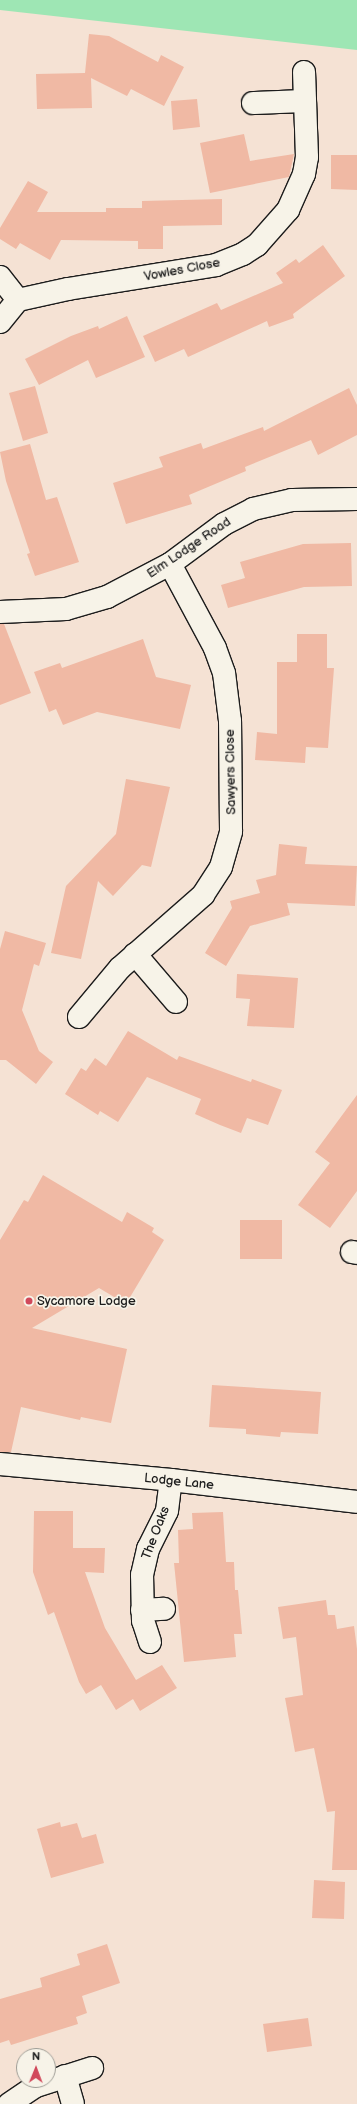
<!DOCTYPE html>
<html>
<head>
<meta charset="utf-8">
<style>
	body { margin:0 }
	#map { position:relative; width:357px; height:2104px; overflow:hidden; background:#f5e2d4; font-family:"Balsamiq Sans",sans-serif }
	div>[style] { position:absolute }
	.green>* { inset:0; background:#9ee6b4 }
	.building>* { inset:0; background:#f0b9a4 }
	.roads { filter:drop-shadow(1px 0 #1c1c1c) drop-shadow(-1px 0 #1c1c1c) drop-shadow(0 1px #1c1c1c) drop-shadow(0 -1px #1c1c1c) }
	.street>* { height:22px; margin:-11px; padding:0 11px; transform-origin:11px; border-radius:11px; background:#f7f3e8 }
	.dots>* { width:11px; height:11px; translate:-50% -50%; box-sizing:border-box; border:2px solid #f7f3e8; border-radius:50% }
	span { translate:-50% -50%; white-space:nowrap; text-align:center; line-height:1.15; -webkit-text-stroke:3.5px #f7f3e8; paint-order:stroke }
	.street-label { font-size:13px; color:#1c1c1c }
	.poi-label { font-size:13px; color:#1c1c1c }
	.left { translate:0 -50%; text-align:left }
	.north { position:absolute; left:16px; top:2048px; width:40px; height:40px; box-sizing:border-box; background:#f7f3e8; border:1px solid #9f9d96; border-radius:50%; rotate:1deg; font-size:11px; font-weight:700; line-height:16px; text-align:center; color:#1c1c1c }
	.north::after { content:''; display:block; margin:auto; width:14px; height:18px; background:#d1495b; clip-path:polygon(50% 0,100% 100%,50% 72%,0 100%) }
</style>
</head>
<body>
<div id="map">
	<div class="green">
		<div style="clip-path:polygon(0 0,357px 0,357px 50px,0 10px)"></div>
	</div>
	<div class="building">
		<div style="clip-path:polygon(89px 34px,109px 36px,158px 62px,161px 55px,184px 67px,164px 106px,131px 89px,127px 96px,91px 78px,92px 108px,37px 109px,36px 74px,85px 73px)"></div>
		<div style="clip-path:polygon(197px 99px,200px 127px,173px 130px,171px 101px)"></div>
		<div style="clip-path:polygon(244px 134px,250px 161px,294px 154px,289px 177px,210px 193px,200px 143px)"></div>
		<div style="clip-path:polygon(331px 155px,357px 155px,357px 190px,331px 189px)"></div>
		<div style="clip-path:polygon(28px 181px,48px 192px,37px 212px,106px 212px,106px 208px,142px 208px,142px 201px,222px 199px,222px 225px,163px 226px,163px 249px,138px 249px,138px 241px,61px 240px,50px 260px,20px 243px,16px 249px,0 239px,0 228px)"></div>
		<div style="clip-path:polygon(323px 245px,345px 276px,293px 314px,294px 318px,269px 327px,267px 321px,188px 357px,184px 349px,155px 362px,143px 336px,217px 303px,221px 310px,283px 283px,276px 273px,296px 259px,299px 263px)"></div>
		<div style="clip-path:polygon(127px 316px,145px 357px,96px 378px,88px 360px,39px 385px,25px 359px,71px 336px,98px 326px,99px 329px)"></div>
		<div style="clip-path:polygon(35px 386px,48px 433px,23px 441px,9px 393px)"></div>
		<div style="clip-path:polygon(349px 388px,357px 405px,357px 435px,318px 455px,311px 440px,245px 467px,246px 471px,189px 495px,192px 504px,126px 524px,113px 483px,163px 467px,159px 457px,201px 443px,203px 449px,263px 427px,264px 431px)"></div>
		<div style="clip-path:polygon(30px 444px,46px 500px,57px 497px,79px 562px,35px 576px,27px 554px,30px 553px,6px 481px,0 452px)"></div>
		<div style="clip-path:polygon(351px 543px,352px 586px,304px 587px,228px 608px,221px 585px,245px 578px,240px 562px,303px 544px)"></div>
		<div style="clip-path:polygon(0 624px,4px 624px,31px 693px,0 705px)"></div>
		<div style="clip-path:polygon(297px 634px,327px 634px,327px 668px,334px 668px,328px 748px,306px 747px,305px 763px,255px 760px,257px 732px,277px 734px,277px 662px,297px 662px)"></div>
		<div style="clip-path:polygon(143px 639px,156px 677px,191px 685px,180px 729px,97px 712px,63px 725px,56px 709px,49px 712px,34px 672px,60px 663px,62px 668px)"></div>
		<div style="clip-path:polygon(126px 779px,170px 787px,151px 867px,142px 865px,113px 896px,98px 881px,81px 959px,51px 953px,66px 886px,116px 834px)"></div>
		<div style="clip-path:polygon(279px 844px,307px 847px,305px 864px,357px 866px,355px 906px,287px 903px,290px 915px,250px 926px,226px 966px,205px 953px,232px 908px,230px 901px,260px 893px,256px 880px,276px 875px)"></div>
		<div style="clip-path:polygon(5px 931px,46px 943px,39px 966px,34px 964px,22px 1010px,39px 1051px,53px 1062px,36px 1084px,6px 1060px,0 1060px,0 949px)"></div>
		<div style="clip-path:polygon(237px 974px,298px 978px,294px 1028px,247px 1026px,250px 999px,236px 998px)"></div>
		<div style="clip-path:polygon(128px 1031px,177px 1060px,179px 1056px,251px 1082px,252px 1079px,282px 1090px,268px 1125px,247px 1118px,241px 1133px,220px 1125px,195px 1114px,201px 1099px,147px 1077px,118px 1122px,100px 1111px,98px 1115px,65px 1094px,81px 1068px,86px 1071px,95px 1058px,106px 1066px)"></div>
		<div style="clip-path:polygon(357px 1095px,357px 1191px,330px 1228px,298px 1205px,330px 1163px,315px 1152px)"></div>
		<div style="clip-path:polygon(43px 1175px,122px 1222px,127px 1212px,154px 1228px,152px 1232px,164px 1240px,126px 1304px,99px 1288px,32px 1328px,127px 1349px,111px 1423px,81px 1417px,80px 1420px,21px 1407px,11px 1452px,0 1452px,0 1240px,24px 1200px,28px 1202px)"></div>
		<div style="clip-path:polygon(240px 1220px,282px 1220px,282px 1259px,240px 1259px)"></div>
		<div style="clip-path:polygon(212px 1385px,321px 1392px,318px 1434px,281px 1432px,280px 1437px,246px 1434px,246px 1429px,209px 1427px)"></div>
		<div style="clip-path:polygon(34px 1511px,73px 1511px,73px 1548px,105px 1548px,104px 1573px,85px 1572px,105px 1628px,136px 1680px,162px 1665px,177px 1688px,140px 1711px,133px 1699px,116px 1710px,101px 1685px,86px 1694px,79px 1682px,54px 1612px,48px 1615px,33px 1572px)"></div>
		<div style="clip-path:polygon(223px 1512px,226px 1562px,234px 1562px,235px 1590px,238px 1590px,242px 1634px,234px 1634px,236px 1657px,184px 1662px,174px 1563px,179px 1563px,178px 1530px,193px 1529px,192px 1513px)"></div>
		<div style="clip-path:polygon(326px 1600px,328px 1615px,335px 1615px,337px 1629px,354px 1626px,357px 1649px,357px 1870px,332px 1870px,335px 1811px,327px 1812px,314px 1748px,295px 1752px,285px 1698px,303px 1695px,296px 1637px,283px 1639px,278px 1607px)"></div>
		<div style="clip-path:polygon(60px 1822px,61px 1827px,77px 1823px,82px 1838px,96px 1834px,104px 1863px,51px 1878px,37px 1829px)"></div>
		<div style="clip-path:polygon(314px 1880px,345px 1882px,344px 1919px,312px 1918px)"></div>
		<div style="clip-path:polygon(107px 1944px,120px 1983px,82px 1996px,87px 2013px,76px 2017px,78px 2024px,11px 2045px,9px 2040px,0 2043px,0 1999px,42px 1987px,40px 1978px,80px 1965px,77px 1954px)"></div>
		<div style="clip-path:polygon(308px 2018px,312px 2046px,267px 2052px,263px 2024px)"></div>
	</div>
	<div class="roads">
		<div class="street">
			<div style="left:253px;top:103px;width:52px;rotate:-2.2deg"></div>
			<div style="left:0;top:277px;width:29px;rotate:52deg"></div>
			<div style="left:0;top:322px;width:28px;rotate:-51deg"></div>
			<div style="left:18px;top:300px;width:51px;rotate:-12.4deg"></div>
			<div style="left:68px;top:289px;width:150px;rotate:-9.2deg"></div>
			<div style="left:216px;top:265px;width:29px;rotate:-22deg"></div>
			<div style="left:243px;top:254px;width:17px;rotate:-33deg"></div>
			<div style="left:257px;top:245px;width:47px;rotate:-48.5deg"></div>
			<div style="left:288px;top:210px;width:39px;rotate:-66deg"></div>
			<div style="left:304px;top:174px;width:17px;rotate:-80deg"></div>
			<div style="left:307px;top:157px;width:85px;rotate:-92deg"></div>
			<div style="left:0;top:612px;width:66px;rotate:-2.6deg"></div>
			<div style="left:66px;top:609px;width:43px;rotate:-16.3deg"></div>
			<div style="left:107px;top:597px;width:71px;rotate:-27.6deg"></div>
			<div style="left:170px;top:564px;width:67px;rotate:-36.5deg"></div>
			<div style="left:224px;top:524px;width:33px;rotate:-27deg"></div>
			<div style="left:253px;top:509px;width:40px;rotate:-13deg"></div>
			<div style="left:292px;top:500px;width:65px;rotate:-0.9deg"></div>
			<div style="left:135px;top:954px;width:63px;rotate:49.5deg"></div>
			<div style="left:79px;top:1017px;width:64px;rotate:-50.1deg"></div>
			<div style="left:120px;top:968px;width:111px;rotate:-41.3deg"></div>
			<div style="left:203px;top:895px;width:33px;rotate:-57deg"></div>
			<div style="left:221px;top:867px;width:37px;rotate:-74deg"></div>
			<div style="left:231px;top:831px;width:110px;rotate:-90.5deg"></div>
			<div style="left:230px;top:721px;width:48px;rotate:-97.1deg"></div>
			<div style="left:224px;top:673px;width:27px;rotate:-110deg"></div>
			<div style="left:215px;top:648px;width:95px;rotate:-118.2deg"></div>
			<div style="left:352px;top:1252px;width:5px;rotate:11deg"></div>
			<div style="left:0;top:1464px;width:172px;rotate:5.3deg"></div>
			<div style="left:171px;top:1480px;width:187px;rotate:6.7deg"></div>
			<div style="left:142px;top:1610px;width:22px;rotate:-3deg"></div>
			<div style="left:150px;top:1642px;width:22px;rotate:-108deg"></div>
			<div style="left:143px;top:1621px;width:46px;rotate:-91.2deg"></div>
			<div style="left:142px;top:1575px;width:27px;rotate:-77deg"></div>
			<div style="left:148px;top:1549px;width:42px;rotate:-63.4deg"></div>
			<div style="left:167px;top:1511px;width:31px;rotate:-83deg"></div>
			<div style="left:65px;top:2076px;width:29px;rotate:74deg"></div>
			<div style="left:9px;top:2104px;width:32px;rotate:-34deg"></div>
			<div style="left:36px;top:2086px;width:59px;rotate:-17.8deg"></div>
		</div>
	</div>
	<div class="dots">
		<div style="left:29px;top:1301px;background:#d1495b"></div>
	</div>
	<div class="street-label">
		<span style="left:182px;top:270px;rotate:-11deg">Vowles Close</span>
		<span style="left:189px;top:548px;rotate:-34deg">Elm Lodge Road</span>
		<span style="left:231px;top:772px;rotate:-91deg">Sawyers Close</span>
		<span style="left:179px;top:1482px;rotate:6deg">Lodge Lane</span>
		<span style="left:156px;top:1533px;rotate:-69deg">The Oaks</span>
	</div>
	<div class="poi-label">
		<span class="left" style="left:37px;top:1301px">Sycamore Lodge</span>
	</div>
	<div class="north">N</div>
</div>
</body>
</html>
